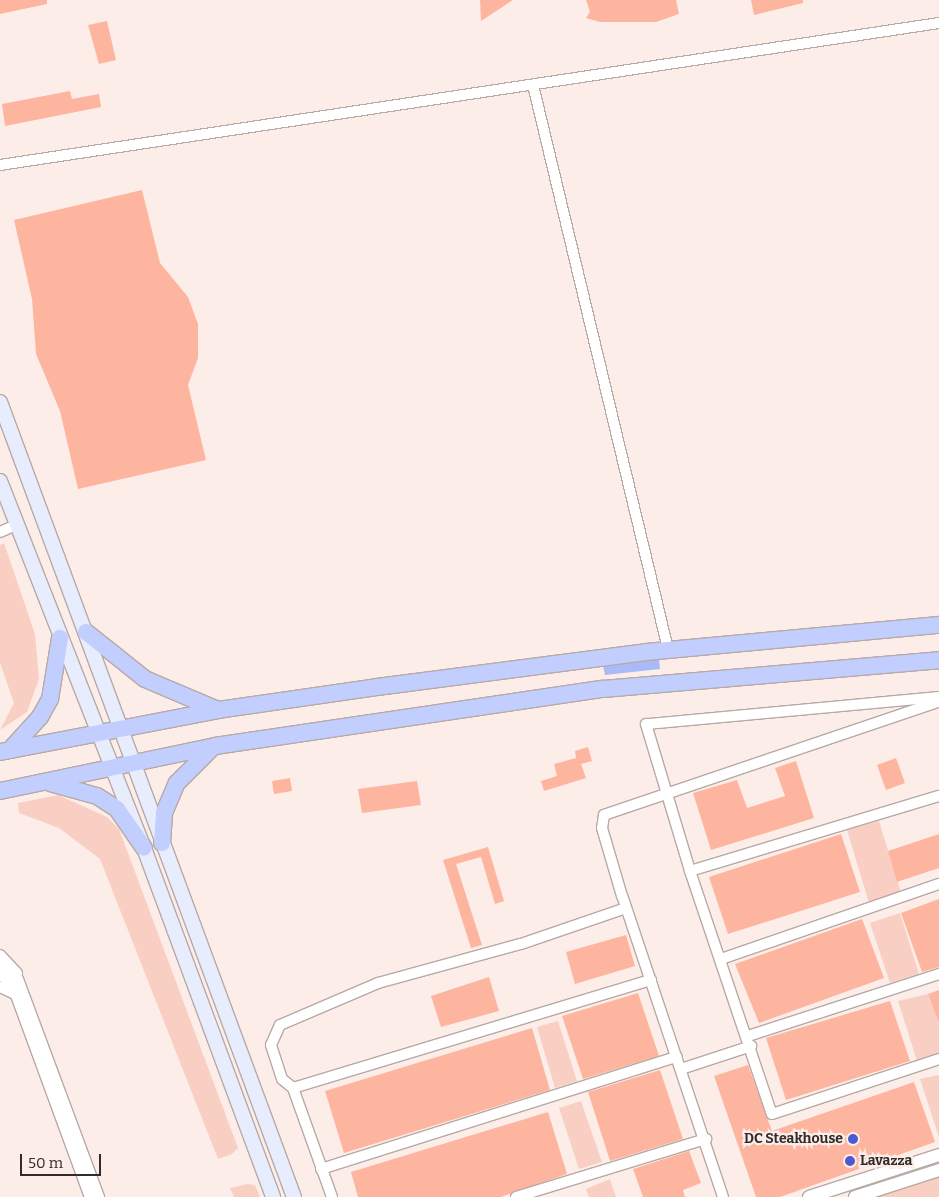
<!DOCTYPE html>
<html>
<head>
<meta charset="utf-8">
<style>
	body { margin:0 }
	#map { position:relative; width:939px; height:1197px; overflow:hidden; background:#fcede8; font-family:Bitter,serif }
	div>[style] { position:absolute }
	.green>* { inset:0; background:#f9cfc3 }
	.water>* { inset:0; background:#aabaf8 }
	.building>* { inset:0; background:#feb59f }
	.roads { filter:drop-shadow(1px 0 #b7a9a5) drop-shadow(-1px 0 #b7a9a5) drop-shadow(0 1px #b7a9a5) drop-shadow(0 -1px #b7a9a5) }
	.minor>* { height:10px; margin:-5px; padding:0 5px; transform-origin:5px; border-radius:5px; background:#fff }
	.tertiary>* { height:12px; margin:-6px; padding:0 6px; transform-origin:6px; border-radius:6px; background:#fff }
	.secondary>* { height:14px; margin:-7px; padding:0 7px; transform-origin:7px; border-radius:7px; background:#e8edfe }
	.trunk>* { height:16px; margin:-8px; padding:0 8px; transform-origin:8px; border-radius:8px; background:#c2cefe }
	.dots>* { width:14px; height:14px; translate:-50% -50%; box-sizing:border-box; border:2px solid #fcede8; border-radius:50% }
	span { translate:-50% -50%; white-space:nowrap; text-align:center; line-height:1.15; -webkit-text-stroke:4.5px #fcede8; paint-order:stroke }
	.poi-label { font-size:14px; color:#312b2a; font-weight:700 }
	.right { translate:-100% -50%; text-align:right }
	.left { translate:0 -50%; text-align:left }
	.scale { position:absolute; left:20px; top:1154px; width:81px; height:22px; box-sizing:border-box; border:2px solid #312b2a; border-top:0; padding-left:6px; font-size:15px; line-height:18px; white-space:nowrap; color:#312b2a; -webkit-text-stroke:4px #fcede8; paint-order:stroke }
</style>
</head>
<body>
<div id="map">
	<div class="green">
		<div style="clip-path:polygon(4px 543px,35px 634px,39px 679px,27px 712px,0 730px,14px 703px,0 663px,0 545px)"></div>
		<div style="clip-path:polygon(58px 795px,107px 817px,119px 829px,238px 1148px,232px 1154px,218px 1159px,100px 859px,59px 828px,19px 813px,18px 803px)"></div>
		<div style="clip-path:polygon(879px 821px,901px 893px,869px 903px,847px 830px)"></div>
		<div style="clip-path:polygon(900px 913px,919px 974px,890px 983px,870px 923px)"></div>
		<div style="clip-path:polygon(928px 994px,939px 1023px,939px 1056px,917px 1061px,898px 1001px)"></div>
		<div style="clip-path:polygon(558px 1021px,577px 1081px,555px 1088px,537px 1027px)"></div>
		<div style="clip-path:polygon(939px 1075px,939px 1137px,920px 1079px)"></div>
		<div style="clip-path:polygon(581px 1101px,602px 1162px,579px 1169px,559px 1108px)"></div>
		<div style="clip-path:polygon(939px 1176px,939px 1197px,874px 1197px)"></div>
		<div style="clip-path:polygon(610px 1179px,616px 1197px,589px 1197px,586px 1189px)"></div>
		<div style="clip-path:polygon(248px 1184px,255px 1185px,260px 1197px,234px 1197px,230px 1188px)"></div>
	</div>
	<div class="water">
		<div style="clip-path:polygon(659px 659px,660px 669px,605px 675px,603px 666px)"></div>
	</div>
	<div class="building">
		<div style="clip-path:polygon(0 0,47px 0,47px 4px,0 14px)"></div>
		<div style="clip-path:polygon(480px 0,513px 0,481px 21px)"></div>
		<div style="clip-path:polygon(586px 0,676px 0,679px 14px,656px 22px,600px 22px,586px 18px,590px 12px)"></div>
		<div style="clip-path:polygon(751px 0,803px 0,803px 3px,754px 15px)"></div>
		<div style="clip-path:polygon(107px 21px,116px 60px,99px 64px,88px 25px)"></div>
		<div style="clip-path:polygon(70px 91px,72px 99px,99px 94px,101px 107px,5px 126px,2px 104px)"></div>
		<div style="clip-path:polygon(142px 190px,160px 263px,188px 297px,198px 324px,198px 358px,188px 385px,206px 460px,78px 489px,60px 411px,36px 354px,32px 299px,14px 220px)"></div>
		<div style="clip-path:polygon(588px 747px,592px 761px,581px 764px,586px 778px,544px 791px,541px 781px,557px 776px,554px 764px,576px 758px,575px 751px)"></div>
		<div style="clip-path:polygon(896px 758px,905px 783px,886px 790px,877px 765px)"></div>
		<div style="clip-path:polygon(796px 761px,814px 818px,711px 850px,693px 793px,737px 780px,747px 808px,785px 796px,775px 768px)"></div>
		<div style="clip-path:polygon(290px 778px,292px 791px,274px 794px,272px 781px)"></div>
		<div style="clip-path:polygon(417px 781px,421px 805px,362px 813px,358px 789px)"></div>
		<div style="clip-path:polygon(841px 834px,860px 892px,728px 934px,709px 877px)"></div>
		<div style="clip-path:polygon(939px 834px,939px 868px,897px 882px,888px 851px)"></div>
		<div style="clip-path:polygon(488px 847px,504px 901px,495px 904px,481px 857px,456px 864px,482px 945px,471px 948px,443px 860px)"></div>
		<div style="clip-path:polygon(939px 899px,939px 967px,922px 972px,901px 913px)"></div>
		<div style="clip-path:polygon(862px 919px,884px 978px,759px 1023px,735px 964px)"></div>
		<div style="clip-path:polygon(626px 935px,635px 966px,575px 984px,566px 952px)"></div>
		<div style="clip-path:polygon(489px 977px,499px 1011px,441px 1027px,431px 996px)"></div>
		<div style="clip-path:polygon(939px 990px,939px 1021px,938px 1021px,928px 994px)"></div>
		<div style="clip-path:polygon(638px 993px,659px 1056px,583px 1079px,562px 1016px)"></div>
		<div style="clip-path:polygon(890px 1001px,910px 1061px,786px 1100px,766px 1038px)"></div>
		<div style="clip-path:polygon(532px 1028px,550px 1090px,344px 1153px,325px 1091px)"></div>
		<div style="clip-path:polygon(748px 1065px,772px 1131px,914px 1082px,935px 1142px,780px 1197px,756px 1197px,714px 1076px)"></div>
		<div style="clip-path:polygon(660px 1070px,683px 1139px,610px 1161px,588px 1092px)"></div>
		<div style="clip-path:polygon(548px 1112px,567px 1174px,501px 1197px,358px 1197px,351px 1172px)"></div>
		<div style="clip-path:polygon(689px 1151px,701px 1183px,683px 1190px,685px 1197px,643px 1197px,633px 1169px)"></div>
	</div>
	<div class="roads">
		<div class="minor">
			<div style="left:533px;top:85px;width:580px;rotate:76.54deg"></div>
			<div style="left:0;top:165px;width:950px;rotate:-8.6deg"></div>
			<div style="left:0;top:532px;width:17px;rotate:-24deg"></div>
			<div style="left:939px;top:697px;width:294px;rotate:174.7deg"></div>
			<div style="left:646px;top:724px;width:153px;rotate:73.3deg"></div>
			<div style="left:690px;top:871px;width:256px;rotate:71.4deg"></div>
			<div style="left:772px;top:1114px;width:176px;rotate:-18.2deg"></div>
			<div style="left:690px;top:871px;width:260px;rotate:-16.8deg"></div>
			<div style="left:0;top:955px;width:25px;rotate:47deg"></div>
			<div style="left:721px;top:959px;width:231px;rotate:-19deg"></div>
			<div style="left:0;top:964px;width:23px;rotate:40deg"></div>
			<div style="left:18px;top:979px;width:233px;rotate:69.6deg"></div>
			<div style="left:0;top:974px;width:18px;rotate:45deg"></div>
			<div style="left:13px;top:987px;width:224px;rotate:69.9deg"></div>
			<div style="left:0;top:987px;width:17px;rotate:25deg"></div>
			<div style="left:748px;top:1036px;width:201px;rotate:-18deg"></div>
			<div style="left:681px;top:1069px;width:74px;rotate:-18.2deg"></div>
			<div style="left:293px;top:1088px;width:374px;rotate:-16.8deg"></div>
			<div style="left:321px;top:1169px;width:373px;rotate:-17.5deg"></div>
			<div style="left:332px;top:1197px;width:116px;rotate:-109.7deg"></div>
			<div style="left:293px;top:1088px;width:14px;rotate:-141deg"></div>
			<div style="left:282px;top:1079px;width:36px;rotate:-108deg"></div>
			<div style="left:271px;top:1045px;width:22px;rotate:-66deg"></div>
			<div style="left:280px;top:1025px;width:107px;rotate:-23.2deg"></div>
			<div style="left:378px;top:983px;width:148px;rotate:-15.3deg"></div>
			<div style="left:521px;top:944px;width:111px;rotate:-18.9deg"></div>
			<div style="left:516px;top:1197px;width:199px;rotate:-17deg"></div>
			<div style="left:723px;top:1197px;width:317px;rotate:-108.5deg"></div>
			<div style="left:622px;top:896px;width:71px;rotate:-106.4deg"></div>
			<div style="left:602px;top:828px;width:13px;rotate:-81deg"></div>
			<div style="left:604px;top:815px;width:352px;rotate:-18.7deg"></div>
		</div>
		<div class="tertiary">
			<div style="left:809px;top:1197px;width:137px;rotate:-17.9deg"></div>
			<div style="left:855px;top:1197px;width:88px;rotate:-17.8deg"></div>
		</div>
		<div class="secondary">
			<div style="left:0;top:402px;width:848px;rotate:69.71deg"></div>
			<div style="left:0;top:481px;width:394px;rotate:68.6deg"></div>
			<div style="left:144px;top:848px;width:372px;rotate:69.7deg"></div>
		</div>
		<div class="trunk">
			<div style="left:86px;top:632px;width:75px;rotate:38.5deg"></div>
			<div style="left:145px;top:679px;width:79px;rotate:23deg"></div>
			<div style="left:10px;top:750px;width:45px;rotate:-47.7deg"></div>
			<div style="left:40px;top:717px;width:21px;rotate:-61deg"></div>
			<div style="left:50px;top:699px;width:62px;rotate:-80.7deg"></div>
			<div style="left:0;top:752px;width:222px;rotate:-10.9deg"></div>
			<div style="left:218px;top:710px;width:161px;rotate:-8.2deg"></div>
			<div style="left:377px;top:687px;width:271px;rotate:-7.4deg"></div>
			<div style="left:646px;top:652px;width:294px;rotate:-5.3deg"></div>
			<div style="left:50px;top:783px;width:49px;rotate:15.5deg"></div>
			<div style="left:97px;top:796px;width:24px;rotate:33deg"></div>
			<div style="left:117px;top:809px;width:47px;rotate:55.3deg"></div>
			<div style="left:0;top:791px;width:220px;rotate:-11.8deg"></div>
			<div style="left:215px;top:746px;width:392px;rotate:-8.4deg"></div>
			<div style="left:603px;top:689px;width:337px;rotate:-4.9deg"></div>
			<div style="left:162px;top:843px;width:30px;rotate:-86deg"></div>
			<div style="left:164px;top:813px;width:33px;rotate:-67deg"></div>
			<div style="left:177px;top:783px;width:49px;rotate:-45deg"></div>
		</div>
	</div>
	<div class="dots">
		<div style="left:853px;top:1139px;background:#4c5ad0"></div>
		<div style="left:850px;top:1161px;background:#4c5ad0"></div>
	</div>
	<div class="poi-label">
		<span class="right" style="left:843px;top:1139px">DC Steakhouse</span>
		<span class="left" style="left:860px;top:1161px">Lavazza</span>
	</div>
	<div class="scale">50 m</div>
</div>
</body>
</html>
